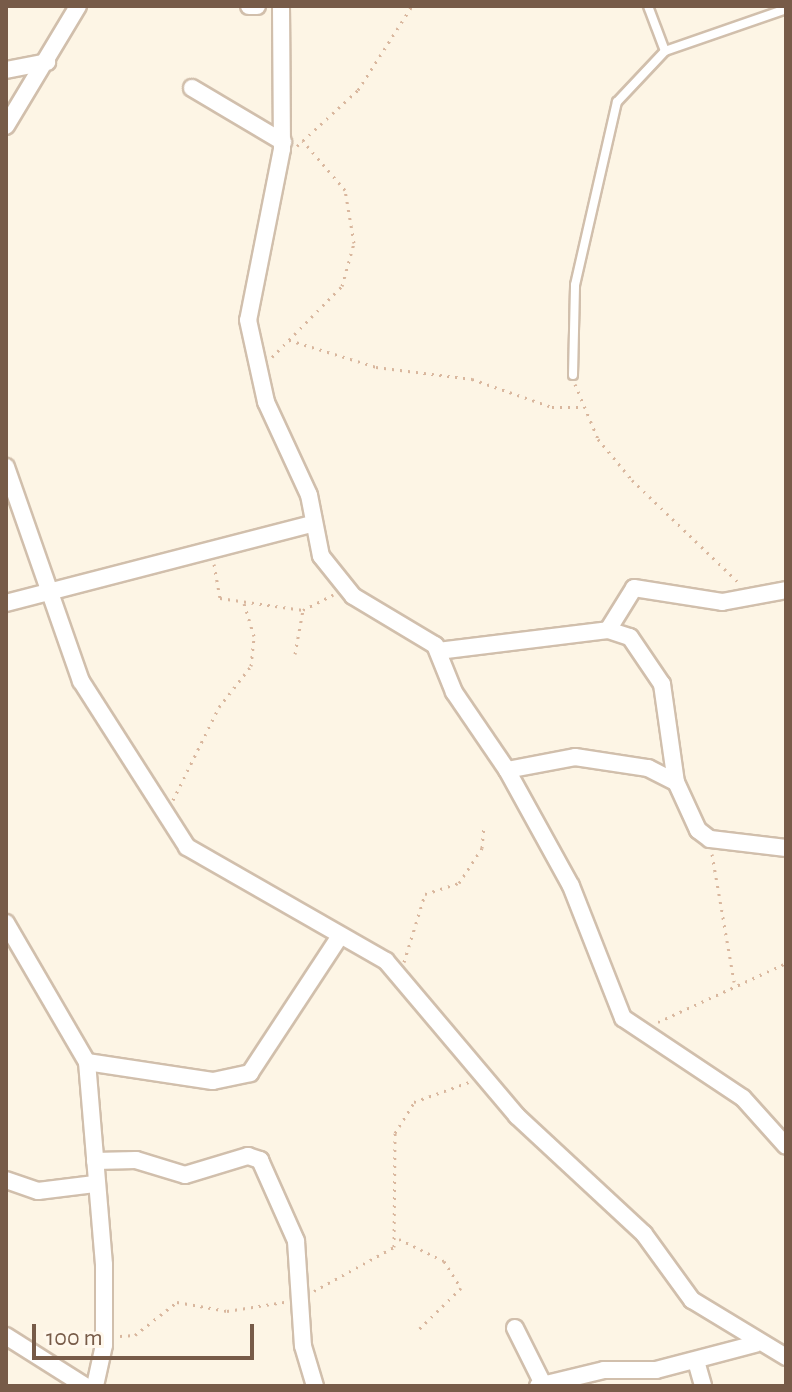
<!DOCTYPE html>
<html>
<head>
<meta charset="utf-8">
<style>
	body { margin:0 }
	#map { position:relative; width:792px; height:1392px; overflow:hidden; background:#fdf5e5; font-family:"Alegreya Sans",sans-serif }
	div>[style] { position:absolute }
	.path>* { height:3px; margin-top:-1.5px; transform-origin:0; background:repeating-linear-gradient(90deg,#d9b79e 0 2px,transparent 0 8px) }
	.roads { filter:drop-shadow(2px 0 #d1bfac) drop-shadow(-2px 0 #d1bfac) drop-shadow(0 2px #d1bfac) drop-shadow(0 -2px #d1bfac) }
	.service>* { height:8px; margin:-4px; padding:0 4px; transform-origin:4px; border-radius:4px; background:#fff }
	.minor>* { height:16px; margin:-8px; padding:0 8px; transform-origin:8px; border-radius:8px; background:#fff }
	span { translate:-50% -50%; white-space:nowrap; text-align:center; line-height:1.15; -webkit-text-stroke:6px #fff8ec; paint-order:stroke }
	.frame { position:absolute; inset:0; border:8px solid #775b48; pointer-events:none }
	.scale { position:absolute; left:32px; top:1324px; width:222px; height:36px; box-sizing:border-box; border:4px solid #775b48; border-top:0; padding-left:10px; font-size:24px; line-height:28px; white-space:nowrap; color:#775b48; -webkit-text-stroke:6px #fff8ec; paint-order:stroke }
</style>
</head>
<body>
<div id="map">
	<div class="path">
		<div style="left:297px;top:146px;width:83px;rotate:-42.6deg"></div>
		<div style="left:358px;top:90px;width:100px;rotate:-57.3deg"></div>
		<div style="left:289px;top:340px;width:91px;rotate:17.2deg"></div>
		<div style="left:376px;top:367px;width:97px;rotate:7.1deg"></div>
		<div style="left:472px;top:379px;width:85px;rotate:19.3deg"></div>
		<div style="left:552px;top:407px;width:28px"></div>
		<div style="left:272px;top:357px;width:100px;rotate:-45.4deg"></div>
		<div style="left:342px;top:286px;width:45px;rotate:-74.4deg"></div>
		<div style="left:354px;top:243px;width:54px;rotate:-99.6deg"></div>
		<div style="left:345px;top:190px;width:65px;rotate:-130.6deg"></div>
		<div style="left:575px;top:384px;width:60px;rotate:67.3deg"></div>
		<div style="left:598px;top:439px;width:53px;rotate:50.3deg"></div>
		<div style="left:632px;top:480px;width:151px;rotate:43.9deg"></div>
		<div style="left:214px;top:564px;width:35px;rotate:80deg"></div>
		<div style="left:220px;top:598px;width:84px;rotate:8.2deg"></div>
		<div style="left:295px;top:654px;width:45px;rotate:-79.7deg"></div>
		<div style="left:303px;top:610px;width:34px;rotate:-27deg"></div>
		<div style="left:173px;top:800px;width:104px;rotate:-63.7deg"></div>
		<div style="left:219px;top:707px;width:52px;rotate:-52deg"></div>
		<div style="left:251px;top:666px;width:30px;rotate:-84deg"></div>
		<div style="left:254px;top:636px;width:34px;rotate:-107deg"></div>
		<div style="left:712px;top:854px;width:130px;rotate:80.2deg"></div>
		<div style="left:404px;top:962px;width:71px;rotate:-72.8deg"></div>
		<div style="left:425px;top:894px;width:36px;rotate:-18deg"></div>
		<div style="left:459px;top:883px;width:42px;rotate:-56.7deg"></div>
		<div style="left:482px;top:848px;width:23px;rotate:-85deg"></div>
		<div style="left:658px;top:1022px;width:141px;rotate:-24.7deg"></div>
		<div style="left:399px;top:1239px;width:50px;rotate:26.1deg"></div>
		<div style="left:444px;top:1261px;width:32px;rotate:58deg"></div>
		<div style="left:461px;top:1288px;width:62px;rotate:135.7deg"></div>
		<div style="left:314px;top:1291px;width:91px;rotate:-28.8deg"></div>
		<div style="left:394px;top:1247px;width:114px;rotate:-89.5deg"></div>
		<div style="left:395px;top:1133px;width:36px;rotate:-58deg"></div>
		<div style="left:414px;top:1102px;width:59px;rotate:-20deg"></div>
		<div style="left:120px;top:1336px;width:15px;rotate:-4deg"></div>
		<div style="left:135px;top:1335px;width:53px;rotate:-38.2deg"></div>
		<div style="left:177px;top:1302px;width:51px;rotate:10.2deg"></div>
		<div style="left:227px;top:1311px;width:58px;rotate:-9deg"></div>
	</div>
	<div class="roads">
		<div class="service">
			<div style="left:648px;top:6px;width:48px;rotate:69.3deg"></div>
			<div style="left:573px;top:375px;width:90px;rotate:-88.7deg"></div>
			<div style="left:575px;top:285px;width:188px;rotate:-77.1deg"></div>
			<div style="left:617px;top:102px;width:70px;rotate:-46.7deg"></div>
			<div style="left:665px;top:51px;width:128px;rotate:-19.1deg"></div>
		</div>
		<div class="minor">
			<div style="left:249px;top:6px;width:8px"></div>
			<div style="left:281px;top:6px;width:143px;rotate:89.6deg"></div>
			<div style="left:282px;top:149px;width:174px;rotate:101.2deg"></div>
			<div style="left:248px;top:320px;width:84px;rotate:77.6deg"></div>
			<div style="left:266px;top:402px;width:102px;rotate:65.2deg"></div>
			<div style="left:309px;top:495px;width:62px;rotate:78.9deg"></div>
			<div style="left:321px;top:556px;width:51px;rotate:51.3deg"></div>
			<div style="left:353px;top:596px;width:96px;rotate:30.9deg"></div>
			<div style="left:435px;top:645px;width:51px;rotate:68deg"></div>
			<div style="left:454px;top:692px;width:94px;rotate:55.8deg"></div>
			<div style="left:507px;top:770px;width:132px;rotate:61.1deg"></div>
			<div style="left:571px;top:886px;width:142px;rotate:68.5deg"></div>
			<div style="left:623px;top:1018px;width:144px;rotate:33.7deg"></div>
			<div style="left:743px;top:1098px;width:64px;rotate:48.1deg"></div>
			<div style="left:6px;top:70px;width:42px;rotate:-11deg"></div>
			<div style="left:192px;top:88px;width:106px;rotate:30.7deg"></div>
			<div style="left:6px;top:126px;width:140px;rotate:-59deg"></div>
			<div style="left:6px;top:467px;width:227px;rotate:70.7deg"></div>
			<div style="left:81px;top:681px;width:197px;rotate:57.4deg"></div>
			<div style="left:187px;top:847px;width:229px;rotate:29.8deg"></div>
			<div style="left:386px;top:961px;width:203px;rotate:49.8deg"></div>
			<div style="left:517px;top:1116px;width:173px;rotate:42.9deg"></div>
			<div style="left:644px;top:1234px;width:82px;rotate:54deg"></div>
			<div style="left:692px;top:1300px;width:110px;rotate:31.2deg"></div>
			<div style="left:6px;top:603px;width:315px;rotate:-14.5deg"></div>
			<div style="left:608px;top:630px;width:49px;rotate:-58.2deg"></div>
			<div style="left:634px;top:588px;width:89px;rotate:9deg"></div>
			<div style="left:722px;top:602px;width:65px;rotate:-10.6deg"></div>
			<div style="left:438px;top:651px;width:171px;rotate:-7deg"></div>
			<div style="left:608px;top:630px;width:23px;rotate:18deg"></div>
			<div style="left:630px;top:637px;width:57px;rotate:55.8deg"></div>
			<div style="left:662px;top:684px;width:99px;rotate:81.9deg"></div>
			<div style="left:507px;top:770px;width:69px;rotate:-10.8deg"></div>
			<div style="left:575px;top:757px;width:74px;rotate:8.6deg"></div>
			<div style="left:648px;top:768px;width:31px;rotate:27deg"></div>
			<div style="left:676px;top:782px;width:53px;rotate:65.4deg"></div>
			<div style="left:698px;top:830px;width:15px;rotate:37deg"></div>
			<div style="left:710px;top:839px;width:77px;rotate:6.8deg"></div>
			<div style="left:6px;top:923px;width:161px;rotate:59.8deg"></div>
			<div style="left:87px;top:1062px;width:204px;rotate:85.2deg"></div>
			<div style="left:104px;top:1265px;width:80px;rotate:90deg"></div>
			<div style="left:104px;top:1345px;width:42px;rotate:102.4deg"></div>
			<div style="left:87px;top:1062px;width:127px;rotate:8.6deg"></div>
			<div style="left:213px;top:1081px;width:38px;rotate:-12deg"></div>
			<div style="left:250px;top:1073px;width:164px;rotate:-56.7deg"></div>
			<div style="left:95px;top:1161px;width:41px;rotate:-1.4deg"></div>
			<div style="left:136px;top:1160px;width:51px;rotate:17deg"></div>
			<div style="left:185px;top:1175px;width:66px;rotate:-16.8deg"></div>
			<div style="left:248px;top:1156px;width:13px;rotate:18deg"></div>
			<div style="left:260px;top:1160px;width:89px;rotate:66deg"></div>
			<div style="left:296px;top:1241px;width:105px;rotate:86.2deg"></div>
			<div style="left:303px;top:1346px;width:42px;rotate:73.3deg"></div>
			<div style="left:6px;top:1180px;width:34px;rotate:19deg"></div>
			<div style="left:38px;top:1191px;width:57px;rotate:-7deg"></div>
			<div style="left:515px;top:1328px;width:63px;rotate:63.4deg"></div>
			<div style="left:6px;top:1336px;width:93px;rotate:32.3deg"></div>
			<div style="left:696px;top:1361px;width:26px;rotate:74deg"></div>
			<div style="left:538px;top:1386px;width:68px;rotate:-13.6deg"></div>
			<div style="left:604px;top:1370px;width:52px"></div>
			<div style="left:656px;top:1370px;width:102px;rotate:-14.7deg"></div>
		</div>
	</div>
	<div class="frame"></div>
	<div class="scale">100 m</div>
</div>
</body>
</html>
